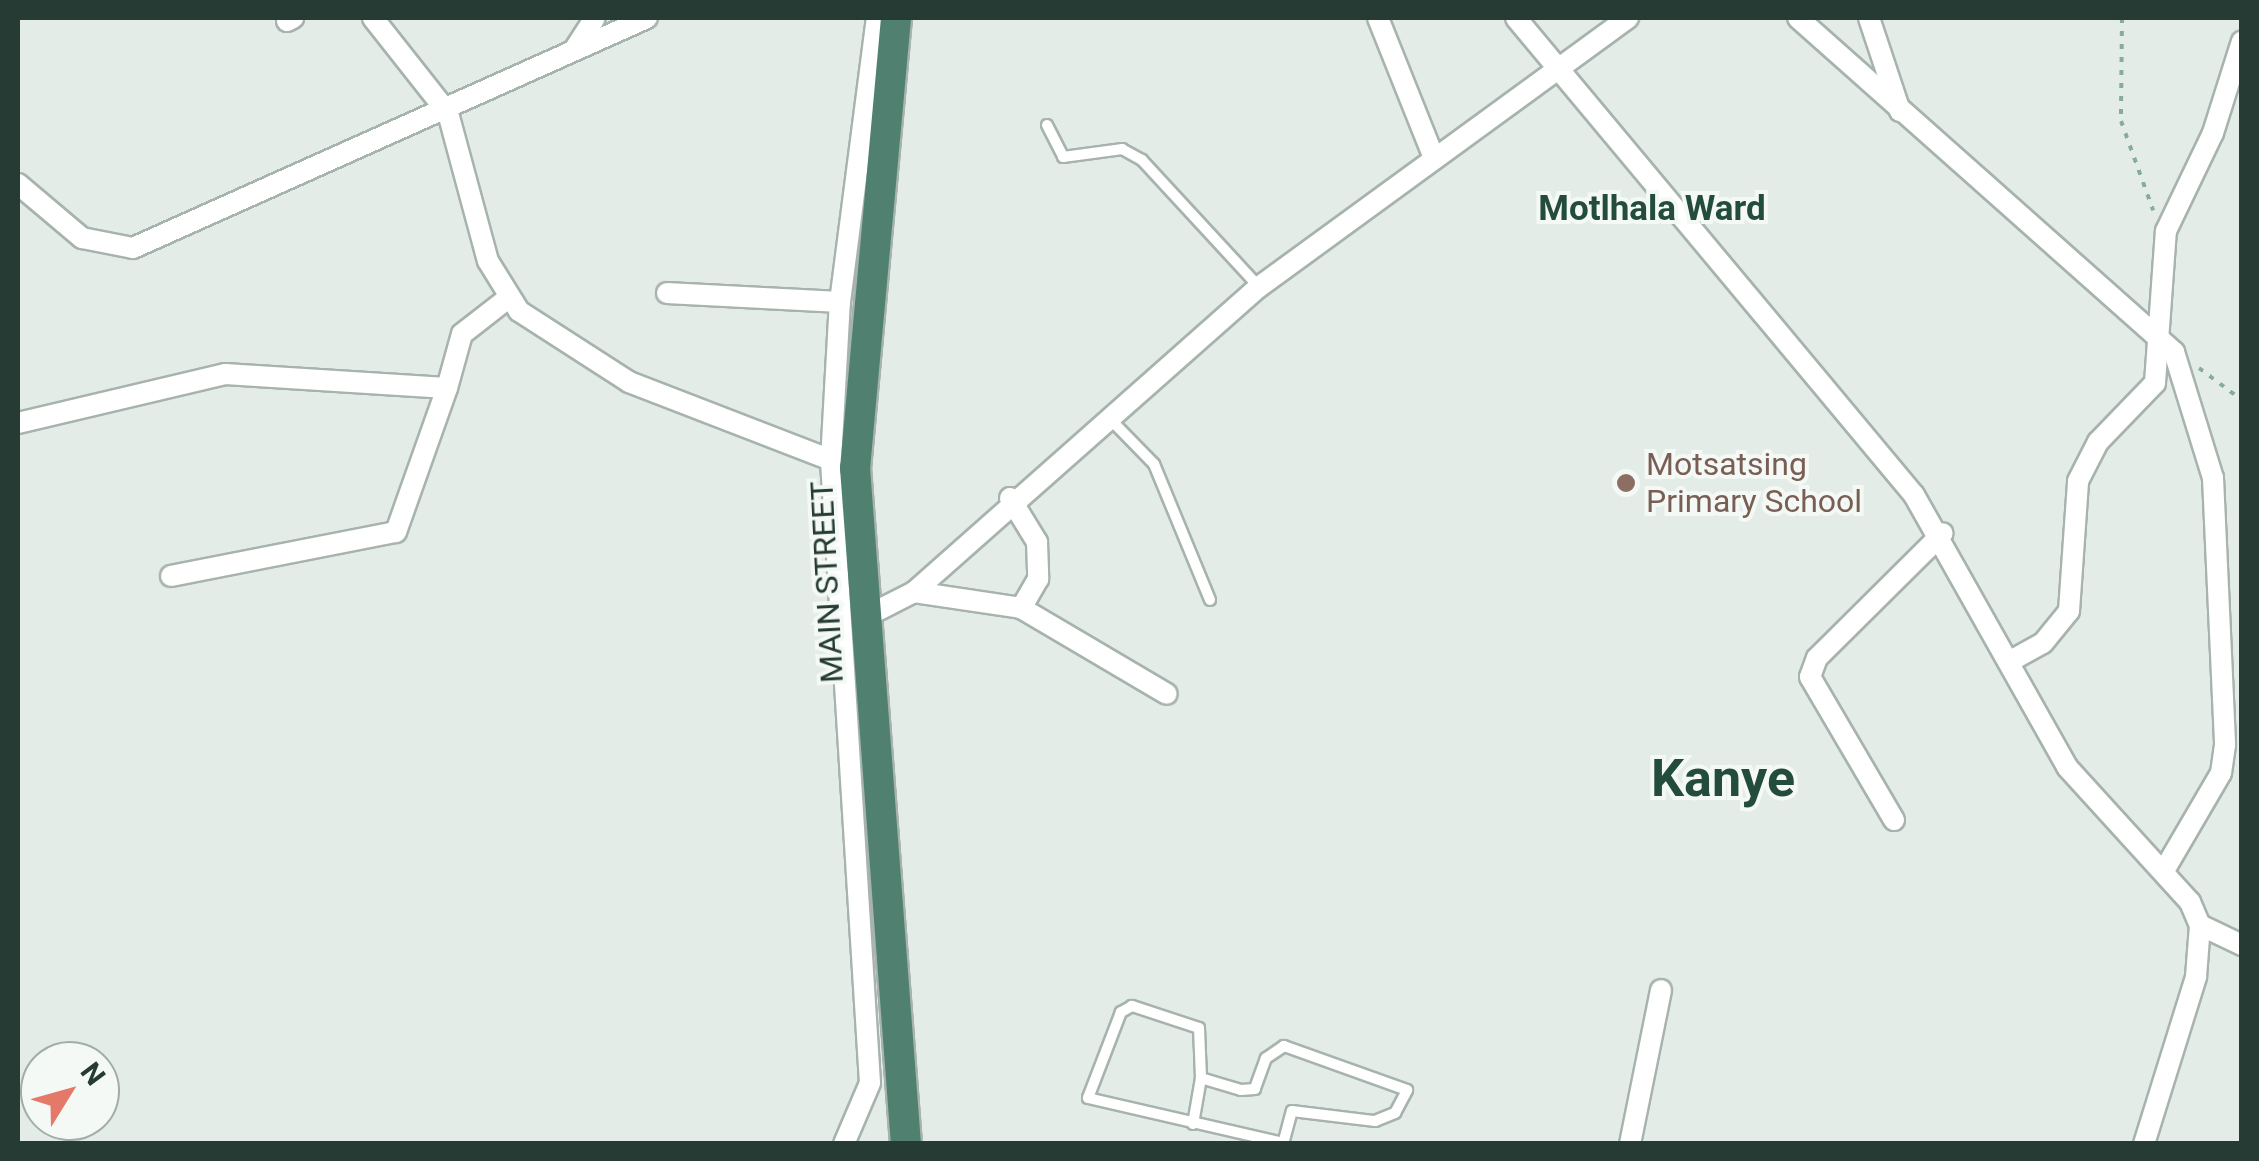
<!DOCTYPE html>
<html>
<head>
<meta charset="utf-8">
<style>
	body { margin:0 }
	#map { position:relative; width:2259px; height:1161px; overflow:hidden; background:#e4ece7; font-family:Roboto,sans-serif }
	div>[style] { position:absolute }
	.path>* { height:4px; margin-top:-2px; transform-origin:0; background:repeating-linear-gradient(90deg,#87ac9c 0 5px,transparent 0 13px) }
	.roads { filter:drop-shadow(2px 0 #a7b3ad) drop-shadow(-2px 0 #a7b3ad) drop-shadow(0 2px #a7b3ad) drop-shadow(0 -2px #a7b3ad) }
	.service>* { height:10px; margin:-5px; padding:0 5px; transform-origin:5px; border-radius:5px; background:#fff }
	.minor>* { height:20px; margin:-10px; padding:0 10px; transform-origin:10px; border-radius:10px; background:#fff }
	.trunk>* { height:30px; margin:-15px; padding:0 15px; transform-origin:15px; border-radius:15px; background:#508170 }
	.dots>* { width:28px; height:28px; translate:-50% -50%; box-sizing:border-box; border:5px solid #f4f9f6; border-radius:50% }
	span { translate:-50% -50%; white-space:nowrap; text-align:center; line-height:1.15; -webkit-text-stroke:8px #f4f9f6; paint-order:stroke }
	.education-label { font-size:32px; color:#785e54 }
	.left { translate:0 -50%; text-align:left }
	.street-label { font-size:32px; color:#253b33 }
	.neighbourhood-label { font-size:35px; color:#234c3d; font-weight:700 }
	.town-label { font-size:52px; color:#234c3d; font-weight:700 }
	.frame { position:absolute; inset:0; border:20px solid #253b33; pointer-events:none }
	.north { position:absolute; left:20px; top:1041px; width:100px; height:100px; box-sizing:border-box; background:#f4f9f6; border:2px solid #a1ada8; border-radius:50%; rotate:53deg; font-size:28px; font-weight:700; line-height:40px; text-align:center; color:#253b33 }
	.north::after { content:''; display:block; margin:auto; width:35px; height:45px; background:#e4796a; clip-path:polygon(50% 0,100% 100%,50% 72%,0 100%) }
</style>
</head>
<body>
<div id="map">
	<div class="path">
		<div style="left:2122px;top:18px;width:103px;rotate:90.6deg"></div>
		<div style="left:2121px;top:121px;width:95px;rotate:70.2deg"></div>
		<div style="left:2199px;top:368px;width:54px;rotate:36.7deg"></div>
	</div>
	<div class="roads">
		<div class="service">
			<div style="left:1047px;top:125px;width:36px;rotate:63deg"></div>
			<div style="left:1063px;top:157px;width:60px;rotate:-7.7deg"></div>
			<div style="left:1122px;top:149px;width:23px;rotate:29deg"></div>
			<div style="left:1142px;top:160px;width:173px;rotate:47.3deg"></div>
			<div style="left:1113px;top:422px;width:59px;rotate:45.7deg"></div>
			<div style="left:1154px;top:464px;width:147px;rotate:67.6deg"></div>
			<div style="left:1193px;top:1124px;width:47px;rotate:-80.1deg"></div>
			<div style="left:1283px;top:1144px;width:34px;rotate:-75deg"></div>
			<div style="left:1292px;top:1111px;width:84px;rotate:6.9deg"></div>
			<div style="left:1375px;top:1121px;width:22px;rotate:-22deg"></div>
			<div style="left:1395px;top:1113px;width:26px;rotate:-62deg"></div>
			<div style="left:1407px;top:1090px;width:131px;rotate:-160.3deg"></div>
			<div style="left:1284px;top:1046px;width:22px;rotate:146deg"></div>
			<div style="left:1266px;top:1058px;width:33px;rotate:110deg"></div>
			<div style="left:1255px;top:1089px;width:14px;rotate:176deg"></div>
			<div style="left:1241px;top:1090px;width:42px;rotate:-163.3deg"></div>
			<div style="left:1201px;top:1078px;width:50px;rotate:-92.3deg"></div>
			<div style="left:1199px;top:1028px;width:71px;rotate:-161.8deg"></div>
			<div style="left:1132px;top:1006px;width:13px;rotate:151deg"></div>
			<div style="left:1121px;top:1012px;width:92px;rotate:111deg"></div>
			<div style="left:1088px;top:1098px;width:200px;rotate:13deg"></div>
		</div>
		<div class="minor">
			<div style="left:373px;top:18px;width:121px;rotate:51.7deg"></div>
			<div style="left:448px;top:113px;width:153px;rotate:74.9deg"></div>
			<div style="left:488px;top:261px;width:59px;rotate:58.2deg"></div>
			<div style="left:519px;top:311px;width:131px;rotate:32.8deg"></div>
			<div style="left:629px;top:382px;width:227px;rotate:21.1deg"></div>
			<div style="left:1378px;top:18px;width:151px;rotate:68.2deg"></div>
			<div style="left:1516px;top:18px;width:621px;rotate:50.16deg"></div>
			<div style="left:1914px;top:495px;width:312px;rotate:60.6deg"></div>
			<div style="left:2067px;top:767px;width:183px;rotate:47.7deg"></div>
			<div style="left:2190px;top:902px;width:25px;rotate:67deg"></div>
			<div style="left:2200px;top:925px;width:52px;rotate:94.4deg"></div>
			<div style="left:2196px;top:977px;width:175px;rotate:107.3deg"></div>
			<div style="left:1798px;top:18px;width:503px;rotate:41.61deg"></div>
			<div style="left:2174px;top:352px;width:132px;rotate:72.8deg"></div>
			<div style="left:2213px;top:478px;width:267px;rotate:87.4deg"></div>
			<div style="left:2225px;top:745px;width:28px;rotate:98deg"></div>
			<div style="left:2221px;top:773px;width:111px;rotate:120.3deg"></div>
			<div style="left:1869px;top:18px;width:98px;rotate:71.6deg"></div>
			<div style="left:287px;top:21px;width:7px;rotate:-27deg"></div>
			<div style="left:574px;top:50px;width:38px;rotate:-57deg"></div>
			<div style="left:18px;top:184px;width:84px;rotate:40.2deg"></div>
			<div style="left:82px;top:238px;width:52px;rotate:11.1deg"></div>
			<div style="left:133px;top:248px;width:563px;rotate:-24.11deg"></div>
			<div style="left:667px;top:293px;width:173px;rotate:3deg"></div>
			<div style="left:18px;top:423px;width:213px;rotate:-13.3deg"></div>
			<div style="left:225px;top:374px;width:222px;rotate:3.6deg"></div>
			<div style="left:447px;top:388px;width:56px;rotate:-74.5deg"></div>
			<div style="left:462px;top:334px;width:58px;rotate:-38deg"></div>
			<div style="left:1010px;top:498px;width:52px;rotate:58.5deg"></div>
			<div style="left:1037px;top:542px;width:37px;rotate:88deg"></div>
			<div style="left:1038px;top:579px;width:34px;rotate:120deg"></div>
			<div style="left:171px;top:576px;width:229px;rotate:-11.1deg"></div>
			<div style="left:396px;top:532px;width:153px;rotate:-70.5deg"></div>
			<div style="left:914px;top:592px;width:108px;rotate:8.5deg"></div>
			<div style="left:1021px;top:608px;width:169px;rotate:30.5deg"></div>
			<div style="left:863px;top:618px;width:57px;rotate:-27deg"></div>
			<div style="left:914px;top:592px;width:460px;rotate:-41.5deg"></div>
			<div style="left:1259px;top:287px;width:457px;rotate:-36.1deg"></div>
			<div style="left:2014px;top:659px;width:33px;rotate:-29deg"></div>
			<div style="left:2043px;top:643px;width:41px;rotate:-50.9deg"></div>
			<div style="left:2069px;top:611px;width:130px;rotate:-86deg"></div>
			<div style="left:2078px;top:481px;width:44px;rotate:-62.9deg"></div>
			<div style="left:2098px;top:442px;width:82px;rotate:-46deg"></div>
			<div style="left:2155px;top:383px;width:152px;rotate:-85.9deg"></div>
			<div style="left:2166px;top:231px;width:109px;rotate:-64.4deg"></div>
			<div style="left:2213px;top:133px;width:96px;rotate:-72.5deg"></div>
			<div style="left:1894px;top:820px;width:166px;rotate:-120.4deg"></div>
			<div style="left:1810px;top:677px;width:20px;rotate:-70deg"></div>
			<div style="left:1817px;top:658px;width:177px;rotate:-44.8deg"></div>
			<div style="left:2200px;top:925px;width:47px;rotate:25.5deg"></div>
			<div style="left:844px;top:1144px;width:66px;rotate:-66.9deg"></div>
			<div style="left:870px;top:1083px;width:623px;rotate:-93.59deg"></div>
			<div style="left:831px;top:461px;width:159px;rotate:-86.8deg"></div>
			<div style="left:840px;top:302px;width:286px;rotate:-82.6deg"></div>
			<div style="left:1630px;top:1144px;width:157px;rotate:-78.6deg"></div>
		</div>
		<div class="trunk">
			<div style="left:896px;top:18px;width:452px;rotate:95.2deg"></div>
			<div style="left:855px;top:468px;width:678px;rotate:85.69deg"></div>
		</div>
	</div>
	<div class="dots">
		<div style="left:1626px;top:483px;background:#8d6e63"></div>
	</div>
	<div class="education-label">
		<span class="left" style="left:1646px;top:483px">Motsatsing<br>Primary School</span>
	</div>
	<div class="street-label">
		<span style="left:827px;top:582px;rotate:-93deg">MAIN STREET</span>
	</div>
	<div class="neighbourhood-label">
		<span style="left:1652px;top:209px">Motlhala Ward</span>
	</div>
	<div class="town-label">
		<span style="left:1723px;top:779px">Kanye</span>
	</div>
	<div class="frame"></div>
	<div class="north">N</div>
</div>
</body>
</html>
